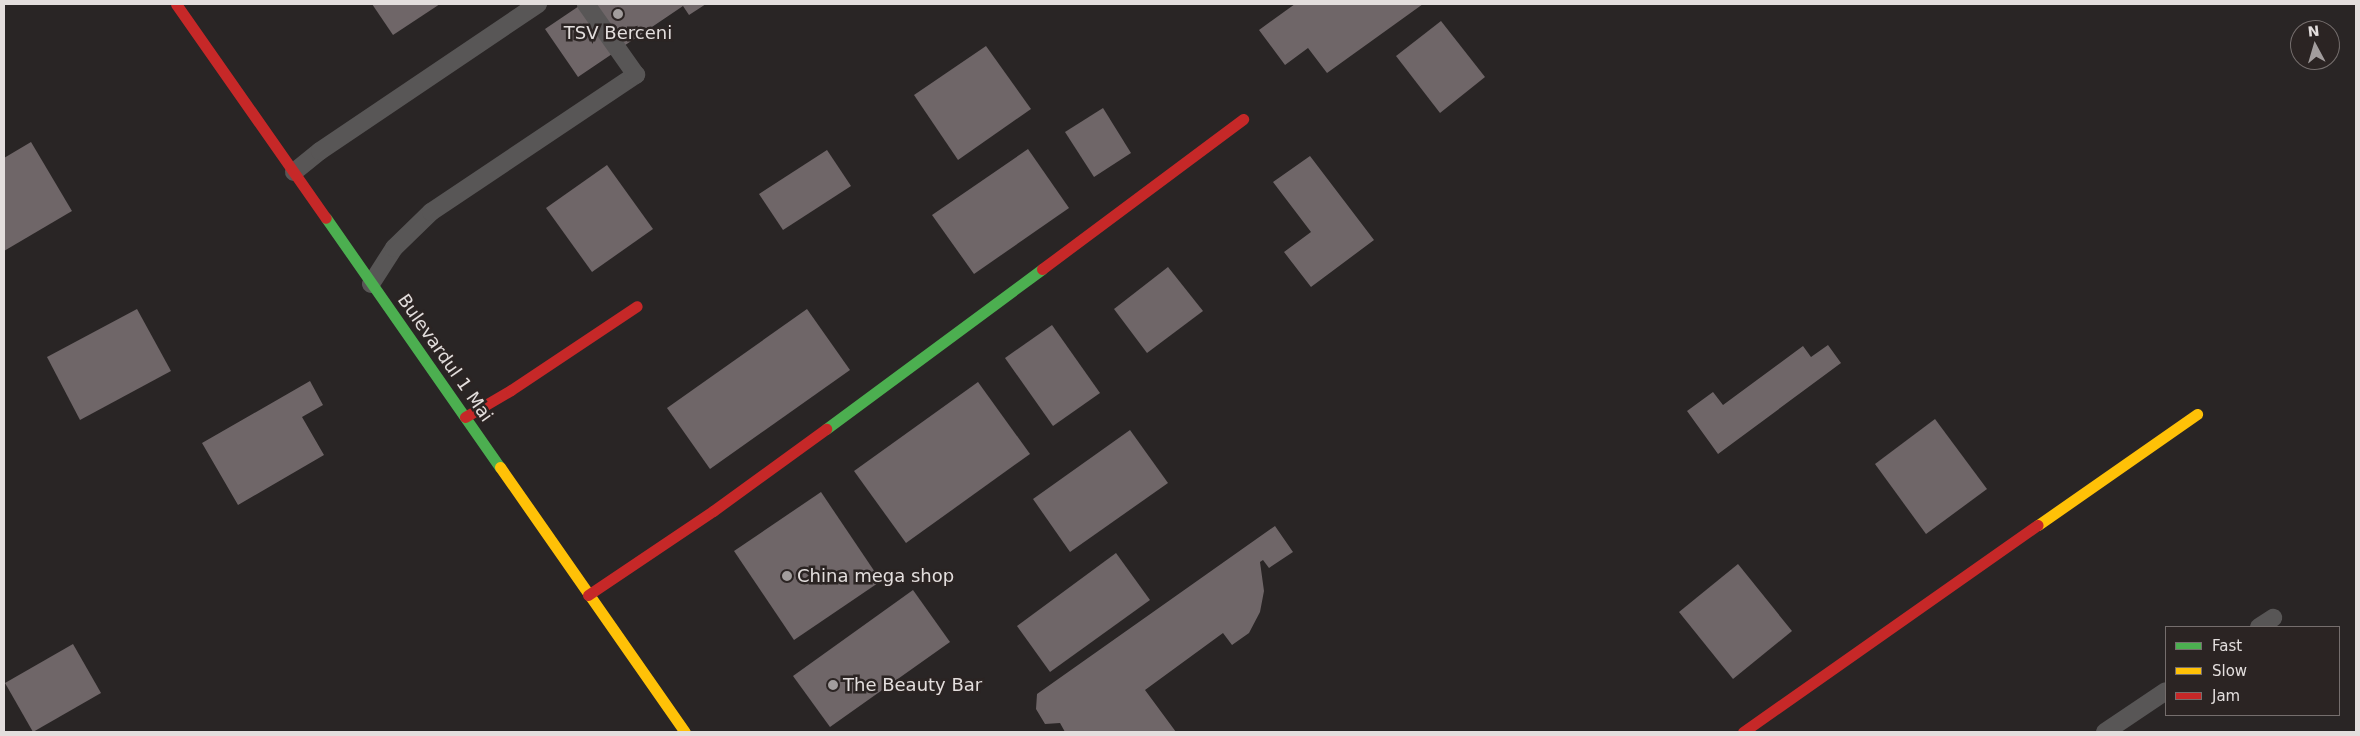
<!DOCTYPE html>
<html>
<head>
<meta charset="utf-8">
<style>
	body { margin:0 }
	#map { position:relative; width:2360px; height:736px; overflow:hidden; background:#292525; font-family:"DejaVu Sans",sans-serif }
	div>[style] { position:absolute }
	.building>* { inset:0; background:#6f6668 }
	.lane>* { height:18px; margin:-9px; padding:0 9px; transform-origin:9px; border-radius:9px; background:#585656 }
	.fast>* { height:11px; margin:-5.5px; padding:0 5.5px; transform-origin:5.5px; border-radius:5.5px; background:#4caf50 }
	.slow>* { height:11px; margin:-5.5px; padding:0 5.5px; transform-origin:5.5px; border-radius:5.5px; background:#ffc107 }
	.jam>* { height:11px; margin:-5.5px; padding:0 5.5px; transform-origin:5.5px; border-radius:5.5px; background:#c62828 }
	.dots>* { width:14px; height:14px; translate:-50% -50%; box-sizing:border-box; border:2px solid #2b2423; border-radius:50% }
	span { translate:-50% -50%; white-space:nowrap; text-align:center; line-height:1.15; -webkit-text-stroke:5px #2b2423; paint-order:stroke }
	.poi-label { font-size:18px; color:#e3dedd }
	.left { translate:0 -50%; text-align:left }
	.street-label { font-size:18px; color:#e3dedd }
	.frame { position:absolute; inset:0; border:5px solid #e3dedd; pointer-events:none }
	.legend { position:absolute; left:2165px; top:626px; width:175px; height:90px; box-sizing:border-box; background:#2b2423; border:1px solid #756e6d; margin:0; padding:6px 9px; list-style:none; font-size:15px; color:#e3dedd }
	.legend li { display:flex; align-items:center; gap:10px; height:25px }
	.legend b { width:25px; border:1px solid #756e6d }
	.north { position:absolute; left:2290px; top:20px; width:50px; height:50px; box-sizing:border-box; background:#2b2423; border:1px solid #756e6d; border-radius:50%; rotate:354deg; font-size:14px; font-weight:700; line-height:20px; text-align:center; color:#e3dedd }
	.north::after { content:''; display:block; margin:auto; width:18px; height:22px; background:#a29d9d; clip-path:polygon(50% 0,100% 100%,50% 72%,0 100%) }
</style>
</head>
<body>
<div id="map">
	<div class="building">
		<div style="clip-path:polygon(372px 4px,440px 4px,393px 35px)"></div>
		<div style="clip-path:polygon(582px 4px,706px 4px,689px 15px,683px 6px,578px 77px,545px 29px)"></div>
		<div style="clip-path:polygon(1295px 4px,1423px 4px,1327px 73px,1308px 48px,1285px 65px,1259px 30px)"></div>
		<div style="clip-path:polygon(1441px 21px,1485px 77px,1440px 113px,1396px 56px)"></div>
		<div style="clip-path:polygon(986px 46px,1031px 109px,958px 160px,914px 95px)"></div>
		<div style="clip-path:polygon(1103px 108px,1131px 153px,1094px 177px,1065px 132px)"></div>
		<div style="clip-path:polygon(31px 142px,72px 211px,4px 251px,4px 158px)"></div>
		<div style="clip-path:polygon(1028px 149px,1069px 208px,974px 274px,932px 215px)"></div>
		<div style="clip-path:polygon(827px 150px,851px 186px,783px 230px,759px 194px)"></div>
		<div style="clip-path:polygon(1310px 156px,1374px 240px,1311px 287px,1284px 252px,1311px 232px,1273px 182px)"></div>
		<div style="clip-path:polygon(607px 165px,653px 229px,592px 272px,546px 208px)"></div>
		<div style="clip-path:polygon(1168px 267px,1203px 311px,1147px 353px,1114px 309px)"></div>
		<div style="clip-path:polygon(137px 309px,171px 371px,80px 420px,47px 357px)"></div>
		<div style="clip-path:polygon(807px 309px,850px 370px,710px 469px,667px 408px)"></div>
		<div style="clip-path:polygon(1052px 325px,1100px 393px,1053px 426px,1005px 358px)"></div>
		<div style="clip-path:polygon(1828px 345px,1841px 363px,1718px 454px,1687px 411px,1713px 392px,1723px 405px,1803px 346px,1811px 357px)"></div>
		<div style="clip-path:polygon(310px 381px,323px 405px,302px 417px,324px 455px,238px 505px,202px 443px)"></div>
		<div style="clip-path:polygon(978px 382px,1030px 454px,906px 543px,854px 471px)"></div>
		<div style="clip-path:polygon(1935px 419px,1987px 489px,1926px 534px,1875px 464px)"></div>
		<div style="clip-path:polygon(1130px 430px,1168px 483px,1070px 552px,1033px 499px)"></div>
		<div style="clip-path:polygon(821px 492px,881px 581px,794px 640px,734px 551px)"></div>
		<div style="clip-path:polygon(1275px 526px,1293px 552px,1269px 568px,1263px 560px,1260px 562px,1264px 591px,1260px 612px,1249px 633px,1232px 645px,1223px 633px,1145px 690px,1176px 732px,1065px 732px,1060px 723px,1045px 724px,1036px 709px,1037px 694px)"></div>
		<div style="clip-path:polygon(1116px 553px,1150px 600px,1050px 672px,1017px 626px)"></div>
		<div style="clip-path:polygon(1738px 564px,1792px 631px,1733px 679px,1679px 612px)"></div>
		<div style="clip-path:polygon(913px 590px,950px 642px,830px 727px,793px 676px)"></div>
		<div style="clip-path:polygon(73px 644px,101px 693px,33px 732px,5px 683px)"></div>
	</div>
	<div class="lane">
		<div style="left:294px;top:172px;width:33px;rotate:-39deg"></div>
		<div style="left:320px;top:151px;width:263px;rotate:-34deg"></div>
		<div style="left:371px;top:284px;width:43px;rotate:-57.4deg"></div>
		<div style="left:394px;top:248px;width:52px;rotate:-44.2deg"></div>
		<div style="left:431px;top:212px;width:247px;rotate:-33.8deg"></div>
		<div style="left:636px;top:75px;width:87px;rotate:-125.2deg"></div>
		<div style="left:2259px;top:627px;width:17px;rotate:-33deg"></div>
		<div style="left:2105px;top:732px;width:73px;rotate:-33.9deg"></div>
	</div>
	<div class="fast">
		<div style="left:326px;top:218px;width:304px;rotate:55.1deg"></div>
		<div style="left:826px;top:429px;width:269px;rotate:-36.5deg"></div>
	</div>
	<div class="slow">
		<div style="left:500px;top:467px;width:323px;rotate:55.1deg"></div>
		<div style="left:2038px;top:525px;width:194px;rotate:-34.9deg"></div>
	</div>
	<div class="jam">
		<div style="left:176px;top:4px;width:261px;rotate:55deg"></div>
		<div style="left:1042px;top:269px;width:251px;rotate:-36.7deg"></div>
		<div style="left:465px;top:417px;width:53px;rotate:-30.4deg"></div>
		<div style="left:511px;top:390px;width:151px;rotate:-33.7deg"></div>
		<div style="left:588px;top:595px;width:151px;rotate:-33.9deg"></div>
		<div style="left:713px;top:511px;width:140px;rotate:-36deg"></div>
		<div style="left:1743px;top:732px;width:360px;rotate:-35.1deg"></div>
	</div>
	<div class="dots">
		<div style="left:618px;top:14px;background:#a29d9d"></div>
		<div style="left:787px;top:576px;background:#a29d9d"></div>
		<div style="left:833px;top:685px;background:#a29d9d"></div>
	</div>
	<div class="poi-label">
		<span style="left:618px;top:33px">TSV Berceni</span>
		<span class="left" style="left:797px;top:576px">China mega shop</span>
		<span class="left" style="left:843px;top:685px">The Beauty Bar</span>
	</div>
	<div class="street-label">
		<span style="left:445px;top:358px;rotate:55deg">Bulevardul 1 Mai</span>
	</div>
	<div class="frame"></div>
	<ul class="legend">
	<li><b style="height:6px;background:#4caf50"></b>Fast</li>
	<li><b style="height:6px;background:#ffc107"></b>Slow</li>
	<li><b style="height:6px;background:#c62828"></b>Jam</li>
	</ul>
	<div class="north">N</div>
</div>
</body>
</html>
